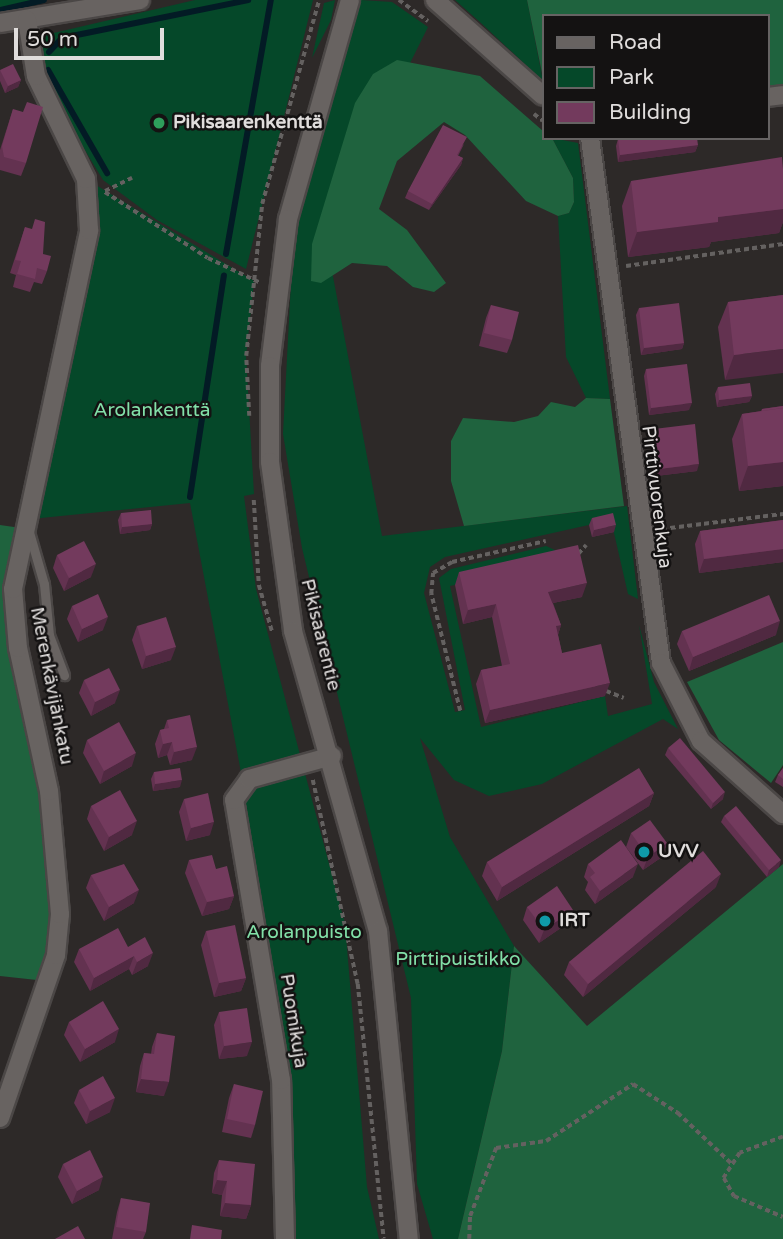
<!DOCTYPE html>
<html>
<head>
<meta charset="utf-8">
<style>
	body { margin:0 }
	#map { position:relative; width:783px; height:1239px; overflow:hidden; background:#2d2928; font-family:"Varela Round",sans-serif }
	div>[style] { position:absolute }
	.green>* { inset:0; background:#054829 }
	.forest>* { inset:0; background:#1f633e }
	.stream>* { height:6px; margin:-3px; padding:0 3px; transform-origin:3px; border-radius:3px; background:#031b25 }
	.path>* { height:3.5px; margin-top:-1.75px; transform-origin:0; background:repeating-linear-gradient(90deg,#646160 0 5px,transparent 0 8.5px) }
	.roads { filter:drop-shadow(2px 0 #4b4746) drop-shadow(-2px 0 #4b4746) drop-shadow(0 2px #4b4746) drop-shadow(0 -2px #4b4746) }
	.lane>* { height:9px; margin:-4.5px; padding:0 4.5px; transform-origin:4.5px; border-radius:4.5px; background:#686361 }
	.street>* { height:18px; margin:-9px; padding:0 9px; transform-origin:9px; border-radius:9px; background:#686361 }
	.secondary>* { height:18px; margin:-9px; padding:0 9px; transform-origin:9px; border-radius:9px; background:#686361 }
	.wall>* { inset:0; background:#633250 }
	.shaded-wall>* { inset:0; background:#502941 }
	.building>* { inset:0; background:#733a5d }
	.dots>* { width:19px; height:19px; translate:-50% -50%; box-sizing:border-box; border:4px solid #141212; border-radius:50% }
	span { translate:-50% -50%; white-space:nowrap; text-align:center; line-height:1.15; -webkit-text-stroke:5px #141212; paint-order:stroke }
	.poi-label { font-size:19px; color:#e0dddc; font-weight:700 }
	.left { translate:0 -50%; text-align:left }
	.park-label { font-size:19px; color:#82e0a8 }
	.street-label { font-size:19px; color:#e0dddc }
	.legend { position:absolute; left:542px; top:14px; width:228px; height:126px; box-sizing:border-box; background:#141212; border:2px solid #666363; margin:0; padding:9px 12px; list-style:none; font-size:21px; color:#e0dddc }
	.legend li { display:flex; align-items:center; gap:14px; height:35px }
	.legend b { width:35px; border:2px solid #666363 }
	.scale { position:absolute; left:14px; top:28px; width:150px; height:32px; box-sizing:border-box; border:4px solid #e0dddc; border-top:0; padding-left:9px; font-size:21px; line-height:24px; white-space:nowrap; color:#e0dddc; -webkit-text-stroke:5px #141212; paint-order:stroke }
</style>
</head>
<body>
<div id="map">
	<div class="green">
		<div style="clip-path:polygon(0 0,47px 0,0 10px)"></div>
		<div style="clip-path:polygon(195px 0,313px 0,246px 269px,157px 220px,103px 180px,46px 86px,38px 59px,45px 35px)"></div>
		<div style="clip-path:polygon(335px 0,331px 20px,312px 58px,324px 3px)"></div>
		<div style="clip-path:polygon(361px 0,392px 2px,428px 27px,325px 234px,382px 536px,627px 506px,638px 599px,628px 594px,611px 520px,445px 557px,430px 567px,424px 593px,455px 712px,465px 710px,439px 578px,451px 569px,546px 546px,573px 558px,450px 586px,481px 727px,605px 696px,608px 716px,652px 704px,639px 625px,654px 682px,678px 729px,663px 719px,542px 784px,489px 796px,454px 780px,420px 738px,450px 837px,514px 946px,502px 1051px,458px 1239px,433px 1239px,417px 1184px,411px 998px,302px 548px,283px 434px,293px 244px,332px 87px)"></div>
		<div style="clip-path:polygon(455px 0,527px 0,543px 81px,481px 23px)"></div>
		<div style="clip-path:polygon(552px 138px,578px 143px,610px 399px,586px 398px,566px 357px,558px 216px,569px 213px,574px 202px,573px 178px)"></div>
		<div style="clip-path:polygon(86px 179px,254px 281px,246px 356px,254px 494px,244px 496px,256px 589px,345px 924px,367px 1187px,379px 1239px,291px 1239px,244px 835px,243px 783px,190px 503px,31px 519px,77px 311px)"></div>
	</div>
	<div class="forest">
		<div style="clip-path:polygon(527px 0,783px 0,783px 86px,767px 88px,767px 16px,543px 16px,543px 78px)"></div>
		<div style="clip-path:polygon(397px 60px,480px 76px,543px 131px,543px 138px,552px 138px,573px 178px,574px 202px,569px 213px,558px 216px,526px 201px,465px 135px,444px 122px,397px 161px,379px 209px,407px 230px,446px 283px,434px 292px,413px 287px,387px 266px,352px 263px,321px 283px,311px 281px,312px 244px,355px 103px,373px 74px)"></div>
		<div style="clip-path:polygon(586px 398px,610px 399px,624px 506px,464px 526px,451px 481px,451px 441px,463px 418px,514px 422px,538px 416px,551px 402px,575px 407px)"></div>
		<div style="clip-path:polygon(0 525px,28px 529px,13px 589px,60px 914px,46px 981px,0 976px)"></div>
		<div style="clip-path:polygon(783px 642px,783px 765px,771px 783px,719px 740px,687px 682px)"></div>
		<div style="clip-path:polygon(783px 864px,783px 1239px,458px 1239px,502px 1051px,514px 946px,587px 1026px)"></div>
	</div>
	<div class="stream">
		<div style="left:0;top:10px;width:45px;rotate:-12.8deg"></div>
		<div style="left:49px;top:52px;width:19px;rotate:-47deg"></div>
		<div style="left:62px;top:38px;width:190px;rotate:-11.5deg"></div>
		<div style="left:48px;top:70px;width:119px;rotate:60.2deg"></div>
		<div style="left:226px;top:254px;width:258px;rotate:-80deg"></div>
		<div style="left:190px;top:497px;width:224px;rotate:-81.3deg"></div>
	</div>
	<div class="path">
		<div style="left:399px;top:0;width:36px;rotate:36deg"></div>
		<div style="left:534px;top:114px;width:11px;rotate:38deg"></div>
		<div style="left:105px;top:191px;width:30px;rotate:-26deg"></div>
		<div style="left:105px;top:192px;width:122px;rotate:32.7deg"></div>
		<div style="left:208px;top:258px;width:59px;rotate:25.3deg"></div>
		<div style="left:626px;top:266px;width:159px;rotate:-8deg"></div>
		<div style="left:249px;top:416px;width:60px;rotate:-92.9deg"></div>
		<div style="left:246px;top:356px;width:153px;rotate:-84deg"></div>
		<div style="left:262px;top:204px;width:212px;rotate:-74.4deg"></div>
		<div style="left:254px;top:500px;width:85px;rotate:86.6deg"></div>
		<div style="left:259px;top:585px;width:48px;rotate:74.2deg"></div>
		<div style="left:662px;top:529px;width:122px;rotate:-7.1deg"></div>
		<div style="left:578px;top:554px;width:12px;rotate:-48deg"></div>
		<div style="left:606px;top:691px;width:19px;rotate:21deg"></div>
		<div style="left:460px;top:711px;width:121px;rotate:-103.9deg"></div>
		<div style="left:431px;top:594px;width:21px;rotate:-85deg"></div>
		<div style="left:433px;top:573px;width:22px;rotate:-30deg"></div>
		<div style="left:452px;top:562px;width:96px;rotate:-12.6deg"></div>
		<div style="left:313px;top:780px;width:209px;rotate:77.6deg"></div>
		<div style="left:358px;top:984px;width:256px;rotate:84.2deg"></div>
		<div style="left:783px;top:1137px;width:46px;rotate:159.6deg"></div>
		<div style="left:740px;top:1153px;width:30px;rotate:123deg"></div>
		<div style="left:724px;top:1178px;width:21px;rotate:61deg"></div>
		<div style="left:734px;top:1196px;width:53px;rotate:23.2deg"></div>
		<div style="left:469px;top:1239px;width:23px;rotate:-88deg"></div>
		<div style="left:470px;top:1216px;width:73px;rotate:-69.1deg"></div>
		<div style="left:496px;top:1148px;width:50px;rotate:-8deg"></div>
		<div style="left:546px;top:1141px;width:104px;rotate:-33.2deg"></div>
		<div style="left:633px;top:1084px;width:54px;rotate:32.8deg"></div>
		<div style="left:678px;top:1113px;width:74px;rotate:43.4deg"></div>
	</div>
	<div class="roads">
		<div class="lane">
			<div style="left:29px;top:532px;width:54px;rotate:73.9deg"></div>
			<div style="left:44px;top:584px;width:51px;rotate:84.4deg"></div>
			<div style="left:49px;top:635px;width:43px;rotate:69.4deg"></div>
		</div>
		<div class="street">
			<div style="left:435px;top:0;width:144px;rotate:41.6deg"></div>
			<div style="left:0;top:23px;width:142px;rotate:-9.3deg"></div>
			<div style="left:767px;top:97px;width:16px;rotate:-7deg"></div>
			<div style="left:590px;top:138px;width:530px;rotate:82.3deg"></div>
			<div style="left:661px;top:663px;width:88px;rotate:62.9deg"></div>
			<div style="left:701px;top:741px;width:110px;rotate:41.7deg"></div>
			<div style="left:0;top:1118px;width:172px;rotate:-71deg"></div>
			<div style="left:56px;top:955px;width:41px;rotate:-84.4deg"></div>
			<div style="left:60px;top:914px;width:123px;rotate:-95.1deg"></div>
			<div style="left:49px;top:791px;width:146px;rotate:-102.2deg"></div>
			<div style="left:18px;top:648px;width:59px;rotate:-94.8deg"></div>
			<div style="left:13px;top:589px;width:367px;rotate:-78deg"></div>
			<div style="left:89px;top:230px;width:51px;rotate:-93.4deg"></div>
			<div style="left:86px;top:179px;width:114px;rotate:-115.9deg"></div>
			<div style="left:36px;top:76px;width:57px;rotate:-99.1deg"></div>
			<div style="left:285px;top:1239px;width:159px;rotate:-91.4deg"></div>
			<div style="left:281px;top:1080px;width:284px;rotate:-99.5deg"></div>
			<div style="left:234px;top:800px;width:26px;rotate:-54deg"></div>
			<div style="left:249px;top:779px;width:86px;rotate:-15.5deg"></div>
		</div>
		<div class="secondary">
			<div style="left:350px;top:0;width:228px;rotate:105.8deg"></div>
			<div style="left:288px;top:219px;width:148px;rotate:97deg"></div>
			<div style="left:270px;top:366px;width:96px;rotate:90deg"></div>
			<div style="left:270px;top:462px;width:171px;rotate:82.2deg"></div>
			<div style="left:293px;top:631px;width:312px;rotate:74.2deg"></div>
			<div style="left:378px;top:931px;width:310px;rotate:84.3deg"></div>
		</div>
	</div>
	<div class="wall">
		<div style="clip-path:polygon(0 70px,21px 80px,18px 87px,5px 93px,0 81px)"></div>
		<div style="clip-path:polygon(13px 109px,26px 163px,21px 176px,0 170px,0 150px)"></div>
		<div style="clip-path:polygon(618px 139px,698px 145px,695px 152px,618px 162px,616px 146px)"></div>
		<div style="clip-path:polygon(464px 144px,458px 156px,463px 158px,461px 165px,429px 210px,405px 198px,408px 191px)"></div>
		<div style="clip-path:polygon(783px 169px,783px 222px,779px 233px,711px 242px,709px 247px,628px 257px,622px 206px,631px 181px)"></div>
		<div style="clip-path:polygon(25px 227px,43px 254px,47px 271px,42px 284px,34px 282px,30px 292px,13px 287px,16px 275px,10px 273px)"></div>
		<div style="clip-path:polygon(783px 295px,725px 380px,718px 327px,728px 302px)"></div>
		<div style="clip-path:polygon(491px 305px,512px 340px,507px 353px,479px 346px,486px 318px)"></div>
		<div style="clip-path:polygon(639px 308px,684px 343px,682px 349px,641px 355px,636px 315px)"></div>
		<div style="clip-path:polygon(646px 369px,689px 410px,649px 415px,644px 376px)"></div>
		<div style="clip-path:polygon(718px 387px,752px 396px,749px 402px,717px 407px,715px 394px)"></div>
		<div style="clip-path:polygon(783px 406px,783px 486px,739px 491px,732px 439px,742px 414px,761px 411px,762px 409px)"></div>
		<div style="clip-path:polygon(654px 429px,697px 471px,656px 476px,651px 436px)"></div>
		<div style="clip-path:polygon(121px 513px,152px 524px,150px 530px,120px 534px,118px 520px)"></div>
		<div style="clip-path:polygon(592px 518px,614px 532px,592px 537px,589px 525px)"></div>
		<div style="clip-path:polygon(783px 520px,783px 562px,699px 573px,695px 544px,700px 531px)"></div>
		<div style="clip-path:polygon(57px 555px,91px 577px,64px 591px,53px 568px)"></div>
		<div style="clip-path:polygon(459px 572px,582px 597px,553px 603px,561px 625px,558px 635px,562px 653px,605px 696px,485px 723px,476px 684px,481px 670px,502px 666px,492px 617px,463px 624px,455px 585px)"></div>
		<div style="clip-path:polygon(72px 606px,103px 630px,78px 642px,67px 619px)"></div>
		<div style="clip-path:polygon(137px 626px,171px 660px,142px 669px,132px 640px)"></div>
		<div style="clip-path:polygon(682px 631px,776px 635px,689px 671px,677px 644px)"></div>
		<div style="clip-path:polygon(84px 680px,115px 703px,91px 716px,79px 693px)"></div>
		<div style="clip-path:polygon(167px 720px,192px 760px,170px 765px,167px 755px,158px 758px,155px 744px,160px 730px,164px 729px)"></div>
		<div style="clip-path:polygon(87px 740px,132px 766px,100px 784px,83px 753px)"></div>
		<div style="clip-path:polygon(668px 748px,723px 799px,711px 809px,665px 755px)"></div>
		<div style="clip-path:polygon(783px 768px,783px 787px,775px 782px,778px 775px)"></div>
		<div style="clip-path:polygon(154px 772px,180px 787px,153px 791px,151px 779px)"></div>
		<div style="clip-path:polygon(654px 793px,649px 806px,497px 901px,482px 876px,487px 862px)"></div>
		<div style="clip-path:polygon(184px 799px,210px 835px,186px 841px,179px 812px)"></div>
		<div style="clip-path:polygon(91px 806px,132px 835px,104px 851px,87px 819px)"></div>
		<div style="clip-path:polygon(724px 816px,779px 867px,767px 877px,721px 822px)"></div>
		<div style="clip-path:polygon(631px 833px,667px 843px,662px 857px,643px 870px,626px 847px)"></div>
		<div style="clip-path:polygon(189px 860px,216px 869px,234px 896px,229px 909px,202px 916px,185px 873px)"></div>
		<div style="clip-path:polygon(588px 864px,633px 877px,595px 904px,585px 890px,588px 882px,584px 877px)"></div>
		<div style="clip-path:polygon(91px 875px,134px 903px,104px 921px,86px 888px)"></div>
		<div style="clip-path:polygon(716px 887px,583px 997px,564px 975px,569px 962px)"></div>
		<div style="clip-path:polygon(527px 907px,573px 910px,568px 923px,539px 943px,523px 920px)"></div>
		<div style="clip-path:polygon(206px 931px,246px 978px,241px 991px,214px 997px,201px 945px)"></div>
		<div style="clip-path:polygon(128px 947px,148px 966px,132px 975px,129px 969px,90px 991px,74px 962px,79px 949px)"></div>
		<div style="clip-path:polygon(219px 1012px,247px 1056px,219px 1059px,214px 1025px)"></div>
		<div style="clip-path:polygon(69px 1022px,115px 1042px,80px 1062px,64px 1035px)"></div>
		<div style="clip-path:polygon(157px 1033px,164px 1096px,136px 1092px,140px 1066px,144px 1053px,151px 1054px,152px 1047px)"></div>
		<div style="clip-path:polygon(234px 1084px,255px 1125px,251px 1138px,222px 1132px,229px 1098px)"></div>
		<div style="clip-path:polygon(79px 1090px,110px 1112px,86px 1124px,74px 1103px)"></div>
		<div style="clip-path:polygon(219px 1160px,251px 1205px,246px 1219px,220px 1216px,222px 1195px,212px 1193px,214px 1173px)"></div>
		<div style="clip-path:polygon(63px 1164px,99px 1190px,72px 1204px,58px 1177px)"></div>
		<div style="clip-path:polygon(121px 1198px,146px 1232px,143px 1239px,112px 1239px,117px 1212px)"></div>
	</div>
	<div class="shaded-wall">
		<div style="clip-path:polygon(21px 80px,18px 87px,5px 93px,8px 86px)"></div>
		<div style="clip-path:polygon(698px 145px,695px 152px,618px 162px,620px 155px)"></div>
		<div style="clip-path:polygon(463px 158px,461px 165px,429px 210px,432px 204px)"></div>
		<div style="clip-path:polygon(783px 209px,783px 222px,779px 233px,711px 242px,709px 247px,628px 257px,637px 232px,718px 217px)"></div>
		<div style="clip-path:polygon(684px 343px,682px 349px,641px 355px,644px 348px)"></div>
		<div style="clip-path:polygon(783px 349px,783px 373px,725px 380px,734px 355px)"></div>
		<div style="clip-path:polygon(752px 396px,749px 402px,717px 407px,719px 400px)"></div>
		<div style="clip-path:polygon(692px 403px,689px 410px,649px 415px,651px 408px)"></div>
		<div style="clip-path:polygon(783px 462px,783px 486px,739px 491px,748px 466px)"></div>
		<div style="clip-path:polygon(699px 464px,697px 471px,656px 476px,659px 469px)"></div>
		<div style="clip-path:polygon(152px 524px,150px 530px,120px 534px,122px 527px)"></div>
		<div style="clip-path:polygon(616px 525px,614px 532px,592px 537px,594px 530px)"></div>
		<div style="clip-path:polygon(783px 549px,783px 562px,699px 573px,704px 559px)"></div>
		<div style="clip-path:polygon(96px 564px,91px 577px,64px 591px,69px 578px)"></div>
		<div style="clip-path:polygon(587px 583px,582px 597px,543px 605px,548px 592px)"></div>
		<div style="clip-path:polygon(496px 604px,492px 617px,463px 624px,468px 610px)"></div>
		<div style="clip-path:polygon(108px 617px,103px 630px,78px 642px,82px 629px)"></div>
		<div style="clip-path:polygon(780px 621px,776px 635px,689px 671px,693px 657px)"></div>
		<div style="clip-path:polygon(561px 625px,557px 638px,556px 626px)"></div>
		<div style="clip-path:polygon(176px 647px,171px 660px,142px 669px,146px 656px)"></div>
		<div style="clip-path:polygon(610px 683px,605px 696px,485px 723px,490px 710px)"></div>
		<div style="clip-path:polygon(120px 690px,115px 703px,91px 716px,95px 702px)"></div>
		<div style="clip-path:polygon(172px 742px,167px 755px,158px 758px,163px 744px)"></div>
		<div style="clip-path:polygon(197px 747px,192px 760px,170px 765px,174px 752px)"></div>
		<div style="clip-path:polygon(136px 753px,132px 766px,100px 784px,104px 771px)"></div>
		<div style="clip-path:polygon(182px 780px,180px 787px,153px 791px,155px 784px)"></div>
		<div style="clip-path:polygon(725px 792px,723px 799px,711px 809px,713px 803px)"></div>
		<div style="clip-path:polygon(654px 793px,649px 806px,497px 901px,502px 887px)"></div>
		<div style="clip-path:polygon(137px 821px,132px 835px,104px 851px,109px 837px)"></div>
		<div style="clip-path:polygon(214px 822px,210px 835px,186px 841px,191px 828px)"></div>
		<div style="clip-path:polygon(667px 843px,662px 857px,643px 870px,648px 857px)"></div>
		<div style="clip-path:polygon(781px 860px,779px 867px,767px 877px,769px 870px)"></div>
		<div style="clip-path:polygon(638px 864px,633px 877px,595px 904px,600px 891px)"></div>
		<div style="clip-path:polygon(721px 874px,716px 887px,583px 997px,588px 984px)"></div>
		<div style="clip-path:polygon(139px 890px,134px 903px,104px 921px,109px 907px)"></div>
		<div style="clip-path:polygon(234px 896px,229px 909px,202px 916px,207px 902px)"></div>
		<div style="clip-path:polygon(573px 910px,568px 923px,539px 943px,544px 930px)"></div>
		<div style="clip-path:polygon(153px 953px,148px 966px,132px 975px,137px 962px)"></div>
		<div style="clip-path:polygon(134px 956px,129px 969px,90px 991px,94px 978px)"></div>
		<div style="clip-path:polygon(246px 978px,241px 991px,214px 997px,219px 983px)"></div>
		<div style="clip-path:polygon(119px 1029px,115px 1042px,80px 1062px,85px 1049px)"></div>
		<div style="clip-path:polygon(252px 1042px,247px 1056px,219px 1059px,224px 1046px)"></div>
		<div style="clip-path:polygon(141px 1079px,169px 1082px,164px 1096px,136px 1092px)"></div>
		<div style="clip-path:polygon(115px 1098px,110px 1112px,86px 1124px,90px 1111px)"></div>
		<div style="clip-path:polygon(103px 1177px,99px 1190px,72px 1204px,77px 1191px)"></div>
		<div style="clip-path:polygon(217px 1180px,227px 1181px,222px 1195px,212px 1193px)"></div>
		<div style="clip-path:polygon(225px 1203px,251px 1205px,246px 1219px,220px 1216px)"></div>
	</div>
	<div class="building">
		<div style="clip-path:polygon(13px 64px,21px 80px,8px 86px,0 70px)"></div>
		<div style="clip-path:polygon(27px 102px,43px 107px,26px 163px,4px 157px,2px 146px,13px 109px,23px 112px)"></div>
		<div style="clip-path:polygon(443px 125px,467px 137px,457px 155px,463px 158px,432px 204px,408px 191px)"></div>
		<div style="clip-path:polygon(626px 138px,697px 138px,698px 145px,620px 155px,618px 139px)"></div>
		<div style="clip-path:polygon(782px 157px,783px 169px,783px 209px,718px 217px,718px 222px,637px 232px,631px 181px)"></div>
		<div style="clip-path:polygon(35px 219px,45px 222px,43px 254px,51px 256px,47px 271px,37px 268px,35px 279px,17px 274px,21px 261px,15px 260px,25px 227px,32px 229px)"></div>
		<div style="clip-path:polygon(783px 295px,783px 349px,734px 355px,728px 302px)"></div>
		<div style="clip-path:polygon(679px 303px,684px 343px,644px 348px,639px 308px)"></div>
		<div style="clip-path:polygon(491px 305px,519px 312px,512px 340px,484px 333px)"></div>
		<div style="clip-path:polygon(687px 364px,692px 403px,651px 408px,646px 369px)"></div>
		<div style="clip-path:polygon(750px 383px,752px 396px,719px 400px,718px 387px)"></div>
		<div style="clip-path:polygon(783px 406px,783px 408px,762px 411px,762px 409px)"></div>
		<div style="clip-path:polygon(783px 408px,783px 462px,748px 466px,742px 414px)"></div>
		<div style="clip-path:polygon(695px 424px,699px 464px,659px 469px,654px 429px)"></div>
		<div style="clip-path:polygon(151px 510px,152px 524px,122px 527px,121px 513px)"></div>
		<div style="clip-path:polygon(613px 513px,616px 525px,594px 530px,592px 518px)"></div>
		<div style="clip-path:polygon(783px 520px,783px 549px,704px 559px,700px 531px)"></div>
		<div style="clip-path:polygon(84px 541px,96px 564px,69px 578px,57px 555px)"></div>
		<div style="clip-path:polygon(578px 545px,587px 583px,548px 592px,561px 625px,556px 626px,562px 653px,601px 644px,610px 683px,490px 710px,481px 670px,510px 664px,496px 604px,468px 610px,459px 572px)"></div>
		<div style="clip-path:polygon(98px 594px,108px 617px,82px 629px,72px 606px)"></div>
		<div style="clip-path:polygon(769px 595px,780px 621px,693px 657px,682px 631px)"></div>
		<div style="clip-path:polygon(166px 617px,176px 647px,146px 656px,137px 626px)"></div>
		<div style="clip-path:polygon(109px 668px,120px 690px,95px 702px,84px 680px)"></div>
		<div style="clip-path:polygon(190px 715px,197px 747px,174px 752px,172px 742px,163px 744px,160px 730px,169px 728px,167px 720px)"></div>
		<div style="clip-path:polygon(119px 722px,136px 753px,104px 771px,87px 740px)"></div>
		<div style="clip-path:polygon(680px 738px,725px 792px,713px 803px,668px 748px)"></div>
		<div style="clip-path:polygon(180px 768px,182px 780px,155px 784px,154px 772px)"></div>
		<div style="clip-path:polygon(639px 768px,654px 793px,502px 887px,487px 862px)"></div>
		<div style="clip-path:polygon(783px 768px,783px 779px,778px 775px)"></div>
		<div style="clip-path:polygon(120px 790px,137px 821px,109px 837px,91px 806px)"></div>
		<div style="clip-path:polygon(208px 793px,214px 822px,191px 828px,184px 799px)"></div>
		<div style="clip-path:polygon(736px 806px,781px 860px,769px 870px,724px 816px)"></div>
		<div style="clip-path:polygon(650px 820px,667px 843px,648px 857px,631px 833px)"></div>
		<div style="clip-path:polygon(621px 840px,638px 864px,600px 891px,590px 877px,595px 873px,588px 864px)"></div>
		<div style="clip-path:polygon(703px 851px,721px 874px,588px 984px,569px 962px)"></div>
		<div style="clip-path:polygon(212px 855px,216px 869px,227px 866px,234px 896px,207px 902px,189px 860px)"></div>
		<div style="clip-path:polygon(124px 864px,139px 890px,109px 907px,91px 875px)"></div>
		<div style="clip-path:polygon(557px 886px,573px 910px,544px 930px,527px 907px)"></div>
		<div style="clip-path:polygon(235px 925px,246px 978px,219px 983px,206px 931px)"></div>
		<div style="clip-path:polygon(118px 928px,128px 947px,145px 937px,153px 953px,137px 962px,134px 956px,94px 978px,79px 949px)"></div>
		<div style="clip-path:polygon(103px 1001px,119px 1029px,85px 1049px,69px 1022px)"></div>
		<div style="clip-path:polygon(247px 1008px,252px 1042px,224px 1046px,219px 1012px)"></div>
		<div style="clip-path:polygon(157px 1033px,175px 1036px,169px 1082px,141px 1079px,144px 1053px,154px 1054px)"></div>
		<div style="clip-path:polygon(103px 1076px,115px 1098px,90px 1111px,79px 1090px)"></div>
		<div style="clip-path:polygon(234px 1084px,263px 1091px,255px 1125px,227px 1119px)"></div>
		<div style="clip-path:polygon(90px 1150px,103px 1177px,77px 1191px,63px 1164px)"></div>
		<div style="clip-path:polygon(219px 1160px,255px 1164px,251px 1205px,225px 1203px,227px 1181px,217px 1180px)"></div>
		<div style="clip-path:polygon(121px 1198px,150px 1203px,146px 1232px,116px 1227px)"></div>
		<div style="clip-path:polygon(192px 1225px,222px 1230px,221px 1239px,190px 1239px)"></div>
		<div style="clip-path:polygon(78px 1226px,85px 1239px,55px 1239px)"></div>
	</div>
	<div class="dots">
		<div style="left:159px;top:123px;background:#2e9e5b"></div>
		<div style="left:644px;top:852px;background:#0f9aa8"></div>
		<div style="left:545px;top:921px;background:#0f9aa8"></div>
	</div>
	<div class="poi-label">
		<span class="left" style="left:173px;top:123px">Pikisaarenkenttä</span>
		<span class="left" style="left:658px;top:852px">UVV</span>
		<span class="left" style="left:559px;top:921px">IRT</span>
	</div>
	<div class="park-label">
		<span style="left:152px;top:411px">Arolankenttä</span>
		<span style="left:304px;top:933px">Arolanpuisto</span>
		<span style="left:458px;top:960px">Pirttipuistikko</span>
	</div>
	<div class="street-label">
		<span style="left:656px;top:497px;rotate:83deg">Pirttivuorenkuja</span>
		<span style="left:320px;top:635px;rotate:76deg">Pikisaarentie</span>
		<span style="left:51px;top:686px;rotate:79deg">Merenkävijänkatu</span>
		<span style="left:293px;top:1021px;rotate:81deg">Puomikuja</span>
	</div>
	<ul class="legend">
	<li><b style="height:9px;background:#686361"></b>Road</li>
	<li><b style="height:19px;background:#054829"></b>Park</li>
	<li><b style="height:19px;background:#733a5d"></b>Building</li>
	</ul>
	<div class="scale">50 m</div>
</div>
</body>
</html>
